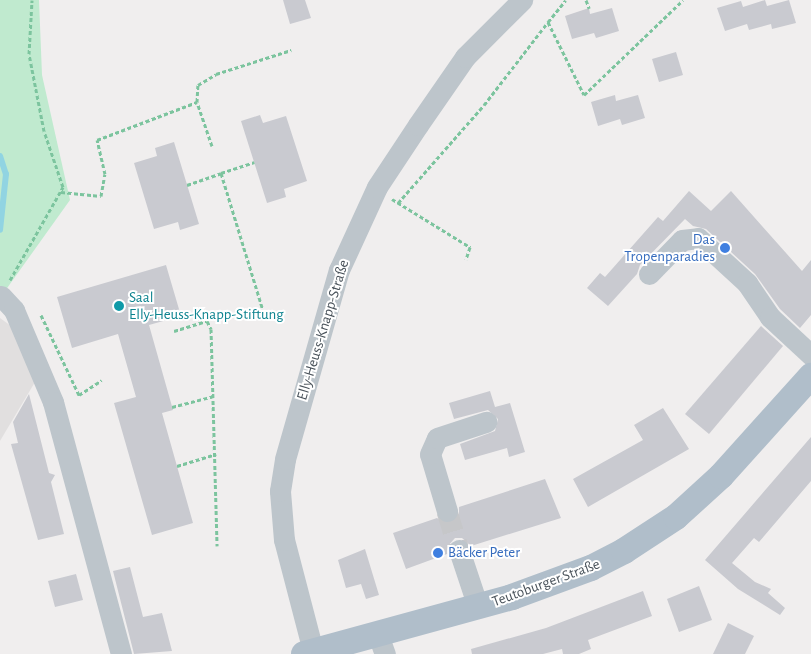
<!DOCTYPE html>
<html>
<head>
<meta charset="utf-8">
<style>
	body { margin:0 }
	#map { position:relative; width:811px; height:654px; overflow:hidden; background:#f0eeee; font-family:"Alegreya Sans",sans-serif }
	div>[style] { position:absolute }
	.education>* { inset:0; background:#e1dfdf }
	.green>* { inset:0; background:#c0eacf }
	.stream>* { height:6px; margin:-3px; padding:0 3px; transform-origin:3px; border-radius:3px; background:#91d4e2 }
	.building>* { inset:0; background:#c9cad0 }
	.minor-tunnel>* { height:21px; margin-top:-10.5px; transform-origin:0; background:repeating-linear-gradient(90deg,#c6c7c9 0 21px,transparent 0 32px) }
	.path>* { height:3px; margin-top:-1.5px; transform-origin:0; background:repeating-linear-gradient(90deg,#7cc49e 0 4px,transparent 0 6.5px) }
	.minor>* { height:21px; margin:-10.5px; padding:0 10.5px; transform-origin:10.5px; border-radius:10.5px; background:#bdc5cb }
	.major>* { height:26px; margin:-13px; padding:0 13px; transform-origin:13px; border-radius:13px; background:#b0beca }
	.dots>* { width:14px; height:14px; translate:-50% -50%; box-sizing:border-box; border:2px solid #fff; border-radius:50% }
	span { translate:-50% -50%; white-space:nowrap; text-align:center; line-height:1.15; -webkit-text-stroke:4px #fff; paint-order:stroke }
	.shop-label { font-size:15px; color:#366cbe }
	.right { translate:-100% -50%; text-align:right }
	.left { translate:0 -50%; text-align:left }
	.culture-label { font-size:15px; color:#0d838f }
	.street-label { font-size:15px; color:#485159 }
</style>
</head>
<body>
<div id="map">
	<div class="education">
		<div style="clip-path:polygon(0 318px,11px 326px,35px 382px,0 441px)"></div>
	</div>
	<div class="green">
		<div style="clip-path:polygon(0 0,39px 0,42px 75px,70px 200px,0 298px)"></div>
	</div>
	<div class="stream">
		<div style="left:0;top:156px;width:19px;rotate:72deg"></div>
		<div style="left:6px;top:174px;width:56px;rotate:96.1deg"></div>
	</div>
	<div class="building">
		<div style="clip-path:polygon(283px 0,305px 0,311px 18px,290px 24px)"></div>
		<div style="clip-path:polygon(765px 0,767px 6px,789px 0,796px 23px,772px 29px,771px 24px,749px 30px,747px 24px,725px 31px,717px 8px,741px 1px,743px 7px)"></div>
		<div style="clip-path:polygon(589px 8px,590px 14px,612px 8px,619px 31px,596px 38px,594px 33px,572px 39px,565px 16px)"></div>
		<div style="clip-path:polygon(676px 52px,683px 75px,659px 82px,652px 59px)"></div>
		<div style="clip-path:polygon(615px 95px,616px 101px,638px 95px,645px 118px,622px 125px,620px 119px,598px 126px,591px 102px)"></div>
		<div style="clip-path:polygon(260px 115px,263px 123px,286px 116px,307px 181px,284px 189px,286px 197px,267px 203px,241px 121px)"></div>
		<div style="clip-path:polygon(174px 142px,199px 224px,180px 230px,178px 222px,154px 229px,134px 163px,157px 156px,155px 148px)"></div>
		<div style="clip-path:polygon(689px 191px,711px 211px,731px 191px,802px 271px,811px 260px,811px 315px,800px 328px,780px 309px,755px 274px,706px 229px,693px 226px,685px 219px,640px 265px,637px 274px,608px 306px,587px 288px,600px 273px,605px 277px,658px 217px,663px 221px)"></div>
		<div style="clip-path:polygon(166px 265px,181px 316px,149px 325px,173px 410px,162px 413px,193px 523px,152px 535px,114px 403px,136px 397px,118px 334px,72px 348px,57px 297px)"></div>
		<div style="clip-path:polygon(761px 326px,783px 346px,709px 434px,685px 414px)"></div>
		<div style="clip-path:polygon(490px 391px,495px 407px,510px 403px,525px 452px,509px 457px,507px 448px,465px 460px,460px 444px,495px 431px,498px 419px,488px 410px,454px 419px,449px 403px)"></div>
		<div style="clip-path:polygon(29px 394px,49px 473px,55px 475px,51px 482px,64px 534px,38px 540px,11px 444px,18px 443px,13px 422px)"></div>
		<div style="clip-path:polygon(663px 408px,689px 449px,588px 507px,573px 479px,643px 440px,634px 425px)"></div>
		<div style="clip-path:polygon(811px 437px,811px 481px,759px 542px,754px 538px,732px 563px,755px 582px,771px 589px,768px 593px,785px 608px,780px 615px,738px 589px,705px 560px)"></div>
		<div style="clip-path:polygon(545px 479px,561px 518px,471px 546px,462px 538px,455px 538px,447px 547px,447px 554px,406px 569px,393px 533px,437px 518px,444px 523px,451px 523px,459px 514px,459px 507px)"></div>
		<div style="clip-path:polygon(365px 549px,379px 595px,366px 599px,361px 584px,346px 588px,338px 560px)"></div>
		<div style="clip-path:polygon(130px 567px,143px 617px,162px 613px,172px 651px,134px 654px,113px 571px)"></div>
		<div style="clip-path:polygon(76px 574px,83px 600px,55px 607px,48px 581px)"></div>
		<div style="clip-path:polygon(699px 586px,712px 620px,679px 632px,667px 599px)"></div>
		<div style="clip-path:polygon(643px 591px,652px 616px,588px 640px,591px 649px,579px 654px,563px 654px,562px 649px,543px 654px,472px 654px,471px 649px,546px 628px)"></div>
		<div style="clip-path:polygon(728px 623px,754px 636px,745px 654px,713px 654px)"></div>
	</div>
	<div class="minor-tunnel">
		<div style="left:447px;top:511px;width:41px;rotate:72.9deg"></div>
	</div>
	<div class="path">
		<div style="left:586px;top:0;width:9px;rotate:69deg"></div>
		<div style="left:548px;top:22px;width:28px;rotate:-51deg"></div>
		<div style="left:212px;top:146px;width:46px;rotate:-108.8deg"></div>
		<div style="left:197px;top:102px;width:17px;rotate:-87deg"></div>
		<div style="left:198px;top:85px;width:21px;rotate:-31deg"></div>
		<div style="left:216px;top:74px;width:79px;rotate:-17.7deg"></div>
		<div style="left:221px;top:173px;width:35px;rotate:-18deg"></div>
		<div style="left:187px;top:185px;width:36px;rotate:-19deg"></div>
		<div style="left:221px;top:173px;width:147px;rotate:73deg"></div>
		<div style="left:61px;top:192px;width:40px;rotate:5.7deg"></div>
		<div style="left:101px;top:196px;width:22px;rotate:-80deg"></div>
		<div style="left:105px;top:174px;width:35px;rotate:-103deg"></div>
		<div style="left:97px;top:140px;width:107px;rotate:-20.8deg"></div>
		<div style="left:392px;top:199px;width:92px;rotate:31.6deg"></div>
		<div style="left:470px;top:247px;width:13px;rotate:108deg"></div>
		<div style="left:398px;top:203px;width:130px;rotate:-48.7deg"></div>
		<div style="left:484px;top:105px;width:105px;rotate:-52.4deg"></div>
		<div style="left:548px;top:22px;width:81px;rotate:63.7deg"></div>
		<div style="left:584px;top:95px;width:137px;rotate:-43.8deg"></div>
		<div style="left:10px;top:280px;width:107px;rotate:-60.3deg"></div>
		<div style="left:63px;top:187px;width:59px;rotate:-108.7deg"></div>
		<div style="left:44px;top:131px;width:78px;rotate:-101deg"></div>
		<div style="left:29px;top:54px;width:54px;rotate:-86.8deg"></div>
		<div style="left:41px;top:315px;width:89px;rotate:64.6deg"></div>
		<div style="left:79px;top:395px;width:27px;rotate:-33deg"></div>
		<div style="left:174px;top:331px;width:34px;rotate:-17deg"></div>
		<div style="left:207px;top:321px;width:9px;rotate:63deg"></div>
		<div style="left:211px;top:329px;width:217px;rotate:88.4deg"></div>
		<div style="left:172px;top:407px;width:43px;rotate:-14.7deg"></div>
		<div style="left:177px;top:466px;width:41px;rotate:-17.1deg"></div>
	</div>
	<div class="minor">
		<div style="left:649px;top:274px;width:47px;rotate:-45.9deg"></div>
		<div style="left:682px;top:240px;width:16px;rotate:-7deg"></div>
		<div style="left:698px;top:238px;width:67px;rotate:42.6deg"></div>
		<div style="left:747px;top:283px;width:41px;rotate:55.9deg"></div>
		<div style="left:770px;top:317px;width:56px;rotate:42.8deg"></div>
		<div style="left:1px;top:296px;width:19px;rotate:47deg"></div>
		<div style="left:14px;top:310px;width:100px;rotate:67deg"></div>
		<div style="left:53px;top:402px;width:261px;rotate:74.9deg"></div>
		<div style="left:447px;top:511px;width:59px;rotate:-106.6deg"></div>
		<div style="left:430px;top:454px;width:17px;rotate:-66deg"></div>
		<div style="left:437px;top:438px;width:52px;rotate:-18.1deg"></div>
		<div style="left:459px;top:550px;width:60px;rotate:71.6deg"></div>
		<div style="left:378px;top:635px;width:20px;rotate:70deg"></div>
		<div style="left:313px;top:651px;width:115px;rotate:-104.6deg"></div>
		<div style="left:284px;top:540px;width:49px;rotate:-94.7deg"></div>
		<div style="left:280px;top:491px;width:32px;rotate:-81deg"></div>
		<div style="left:285px;top:459px;width:197px;rotate:-74.1deg"></div>
		<div style="left:339px;top:270px;width:91px;rotate:-65.4deg"></div>
		<div style="left:377px;top:187px;width:74px;rotate:-56.5deg"></div>
		<div style="left:418px;top:125px;width:83px;rotate:-55.3deg"></div>
		<div style="left:465px;top:57px;width:81px;rotate:-45deg"></div>
	</div>
	<div class="major">
		<div style="left:304px;top:654px;width:216px;rotate:-15.3deg"></div>
		<div style="left:512px;top:597px;width:84px;rotate:-20.2deg"></div>
		<div style="left:591px;top:568px;width:37px;rotate:-27deg"></div>
		<div style="left:624px;top:551px;width:62px;rotate:-33.2deg"></div>
		<div style="left:676px;top:517px;width:61px;rotate:-42.3deg"></div>
		<div style="left:721px;top:476px;width:135px;rotate:-48deg"></div>
	</div>
	<div class="dots">
		<div style="left:725px;top:248px;background:#3f7fe0"></div>
		<div style="left:119px;top:306px;background:#0f9aa8"></div>
		<div style="left:438px;top:553px;background:#3f7fe0"></div>
	</div>
	<div class="shop-label">
		<span class="right" style="left:715px;top:248px">Das<br>Tropenparadies</span>
		<span class="left" style="left:448px;top:553px">Bäcker Peter</span>
	</div>
	<div class="culture-label">
		<span class="left" style="left:129px;top:306px">Saal<br>Elly-Heuss-Knapp-Stiftung</span>
	</div>
	<div class="street-label">
		<span style="left:323px;top:330px;rotate:-73deg">Elly-Heuss-Knapp-Straße</span>
		<span style="left:546px;top:583px;rotate:-20deg">Teutoburger Straße</span>
	</div>
</div>
</body>
</html>
